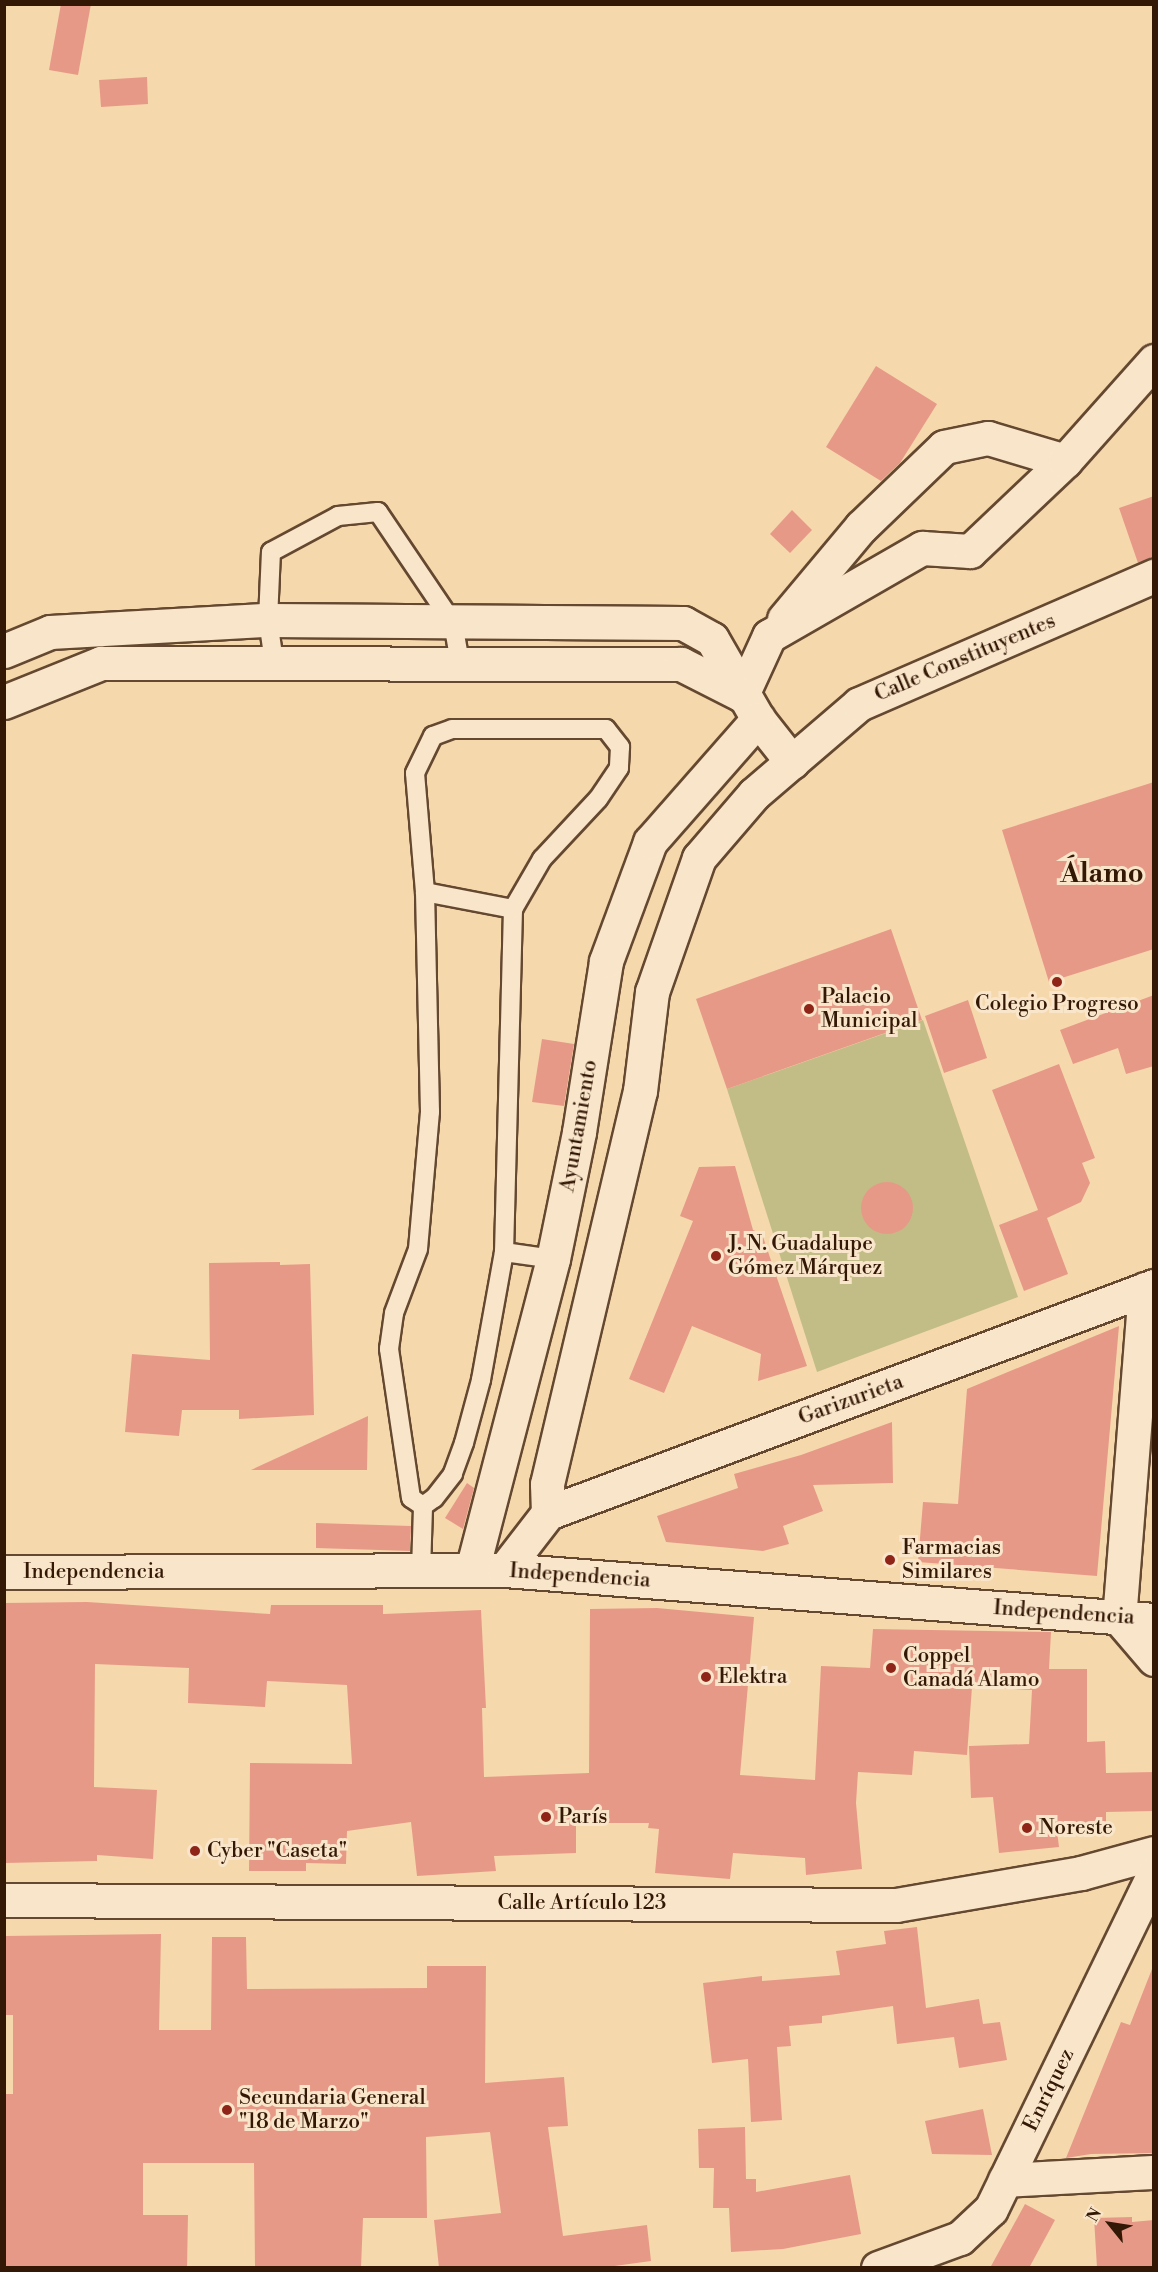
<!DOCTYPE html>
<html>
<head>
<meta charset="utf-8">
<style>
	body { margin:0 }
	#map { position:relative; width:1158px; height:2272px; overflow:hidden; background:#f6d8ad; font-family:"Libre Bodoni",serif }
	div>[style] { position:absolute }
	.green>* { inset:0; background:#c2bd86 }
	.building>* { inset:0; background:#e79987 }
	.round { border-radius:50% }
	.roads { filter:drop-shadow(2px 0 #644830) drop-shadow(-2px 0 #644830) drop-shadow(0 2px #644830) drop-shadow(0 -2px #644830) }
	.service>* { height:18px; margin:-9px; padding:0 9px; transform-origin:9px; border-radius:9px; background:#f9e6ca }
	.minor>* { height:33px; margin:-16.5px; padding:0 16.5px; transform-origin:16.5px; border-radius:16.5px; background:#f9e6ca }
	.dots>* { width:16px; height:16px; translate:-50% -50%; box-sizing:border-box; border:3px solid #f9e6ca; border-radius:50% }
	span { translate:-50% -50%; white-space:nowrap; text-align:center; line-height:1.15; -webkit-text-stroke:6px #f9e6ca; paint-order:stroke }
	.street-label { font-size:21px; color:#331806 }
	.poi-label { font-size:21px; color:#331806 }
	.left { translate:0 -50%; text-align:left }
	.district-label { font-size:27px; color:#331806; font-weight:700 }
	.frame { position:absolute; inset:0; border:6px solid #331806; pointer-events:none }
	.north { position:absolute; left:1080px; top:2194px; width:60px; height:60px; -webkit-text-stroke:4px #f9e6ca; paint-order:stroke; rotate:300deg; font-size:16px; font-weight:700; line-height:24px; text-align:center; color:#331806 }
	.north::after { content:''; display:block; margin:auto; width:21px; height:27px; background:#331806; clip-path:polygon(50% 0,100% 100%,50% 72%,0 100%) }
</style>
</head>
<body>
<div id="map">
	<div class="green">
		<div style="clip-path:polygon(923px 1020px,1018px 1297px,817px 1372px,727px 1089px)"></div>
	</div>
	<div class="building">
		<div style="clip-path:polygon(61px 4px,91px 4px,78px 75px,49px 70px)"></div>
		<div style="clip-path:polygon(147px 77px,148px 104px,101px 107px,99px 80px)"></div>
		<div style="clip-path:polygon(876px 366px,937px 404px,900px 463px,881px 481px,826px 447px)"></div>
		<div style="clip-path:polygon(1154px 496px,1154px 558px,1138px 563px,1119px 508px)"></div>
		<div style="clip-path:polygon(792px 510px,812px 530px,790px 553px,770px 534px)"></div>
		<div style="clip-path:polygon(1154px 782px,1154px 949px,1049px 982px,1002px 830px)"></div>
		<div style="clip-path:polygon(891px 929px,922px 1020px,727px 1089px,696px 999px)"></div>
		<div style="clip-path:polygon(1154px 995px,1154px 1066px,1126px 1074px,1118px 1048px,1073px 1064px,1060px 1030px)"></div>
		<div style="clip-path:polygon(968px 1000px,987px 1058px,944px 1073px,925px 1016px)"></div>
		<div style="clip-path:polygon(542px 1039px,574px 1044px,564px 1106px,532px 1102px)"></div>
		<div style="clip-path:polygon(1059px 1064px,1095px 1158px,1082px 1163px,1090px 1183px,1081px 1202px,1047px 1218px,1068px 1274px,1024px 1291px,999px 1225px,1038px 1210px,992px 1090px)"></div>
		<div style="clip-path:polygon(735px 1166px,753px 1230px,762px 1234px,807px 1366px,758px 1381px,761px 1354px,692px 1326px,664px 1393px,629px 1379px,693px 1221px,680px 1216px,699px 1167px)"></div>
		<div class="round" style="left:861px;top:1182px;width:52px;height:52px"></div>
		<div style="clip-path:polygon(280px 1262px,280px 1265px,310px 1264px,314px 1415px,239px 1419px,239px 1410px,182px 1410px,179px 1436px,125px 1432px,132px 1354px,210px 1360px,209px 1263px)"></div>
		<div style="clip-path:polygon(1119px 1326px,1097px 1576px,918px 1562px,923px 1502px,958px 1504px,967px 1389px)"></div>
		<div style="clip-path:polygon(368px 1416px,367px 1470px,251px 1470px)"></div>
		<div style="clip-path:polygon(892px 1422px,893px 1483px,813px 1485px,823px 1511px,783px 1526px,789px 1544px,763px 1551px,666px 1542px,657px 1516px,738px 1488px,734px 1474px,801px 1455px)"></div>
		<div style="clip-path:polygon(467px 1483px,474px 1488px,463px 1529px,445px 1518px)"></div>
		<div style="clip-path:polygon(316px 1523px,411px 1526px,410px 1551px,316px 1548px)"></div>
		<div style="clip-path:polygon(87px 1602px,270px 1614px,271px 1605px,383px 1605px,383px 1614px,481px 1610px,486px 1708px,482px 1708px,484px 1777px,589px 1773px,590px 1609px,657px 1608px,754px 1617px,740px 1775px,815px 1780px,821px 1666px,870px 1668px,873px 1629px,1051px 1632px,1049px 1669px,1087px 1669px,1087px 1742px,1105px 1741px,1106px 1773px,1154px 1772px,1154px 1811px,1106px 1812px,1106px 1830px,1057px 1831px,1059px 1847px,999px 1853px,993px 1797px,971px 1798px,969px 1746px,1029px 1744px,1032px 1690px,972px 1687px,967px 1755px,914px 1751px,912px 1775px,858px 1772px,856px 1803px,862px 1869px,806px 1875px,805px 1858px,733px 1853px,730px 1879px,655px 1873px,659px 1829px,648px 1828px,649px 1823px,576px 1823px,576px 1853px,494px 1856px,496px 1871px,417px 1876px,411px 1822px,347px 1831px,346px 1864px,306px 1863px,306px 1871px,249px 1871px,250px 1763px,352px 1764px,347px 1685px,267px 1681px,265px 1707px,188px 1703px,189px 1668px,95px 1664px,94px 1787px,157px 1790px,153px 1859px,97px 1855px,97px 1861px,4px 1863px,4px 1603px)"></div>
		<div style="clip-path:polygon(917px 1927px,926px 2008px,979px 1999px,983px 2024px,1000px 2022px,1007px 2060px,959px 2068px,954px 2037px,897px 2044px,893px 2006px,822px 2016px,822px 2023px,789px 2026px,791px 2046px,777px 2047px,782px 2120px,751px 2122px,748px 2059px,712px 2063px,703px 1983px,762px 1976px,762px 1981px,840px 1975px,836px 1951px,886px 1944px,884px 1931px)"></div>
		<div style="clip-path:polygon(161px 1934px,159px 2030px,211px 2030px,212px 1937px,246px 1937px,247px 1989px,427px 1988px,427px 1966px,486px 1966px,485px 2083px,564px 2077px,568px 2126px,548px 2127px,563px 2236px,647px 2225px,651px 2261px,600px 2268px,439px 2268px,434px 2220px,501px 2213px,490px 2132px,426px 2137px,427px 2218px,363px 2218px,361px 2268px,255px 2268px,254px 2163px,143px 2163px,143px 2215px,188px 2215px,187px 2268px,4px 2268px,4px 2094px,13px 2094px,13px 2015px,4px 2015px,4px 1936px)"></div>
		<div style="clip-path:polygon(1152px 1969px,1154px 2153px,1091px 2154px,1066px 2158px,1121px 2022px,1130px 2025px)"></div>
		<div style="clip-path:polygon(983px 2109px,992px 2155px,932px 2154px,925px 2121px)"></div>
		<div style="clip-path:polygon(745px 2127px,746px 2179px,756px 2179px,756px 2192px,850px 2175px,861px 2234px,783px 2249px,731px 2252px,729px 2208px,713px 2208px,714px 2168px,699px 2168px,698px 2129px)"></div>
		<div style="clip-path:polygon(1025px 2204px,1055px 2220px,1029px 2268px,990px 2268px)"></div>
		<div style="clip-path:polygon(1132px 2217px,1132px 2222px,1154px 2220px,1154px 2268px,1097px 2268px,1094px 2218px)"></div>
	</div>
	<div class="roads">
		<div class="service">
			<div style="left:274px;top:662px;width:42px;rotate:-98.1deg"></div>
			<div style="left:268px;top:620px;width:68px;rotate:-87.5deg"></div>
			<div style="left:271px;top:552px;width:76px;rotate:-28.2deg"></div>
			<div style="left:338px;top:516px;width:40px;rotate:-5.7deg"></div>
			<div style="left:378px;top:512px;width:134px;rotate:56deg"></div>
			<div style="left:453px;top:623px;width:39px;rotate:80deg"></div>
			<div style="left:452px;top:729px;width:154px"></div>
			<div style="left:606px;top:729px;width:23px;rotate:52deg"></div>
			<div style="left:620px;top:747px;width:21px;rotate:93deg"></div>
			<div style="left:619px;top:768px;width:37px;rotate:124deg"></div>
			<div style="left:598px;top:799px;width:82px;rotate:133deg"></div>
			<div style="left:542px;top:859px;width:58px;rotate:120.1deg"></div>
			<div style="left:513px;top:909px;width:343px;rotate:91.5deg"></div>
			<div style="left:504px;top:1252px;width:130px;rotate:100.2deg"></div>
			<div style="left:481px;top:1380px;width:65px;rotate:105.1deg"></div>
			<div style="left:464px;top:1443px;width:33px;rotate:110deg"></div>
			<div style="left:453px;top:1474px;width:31px;rotate:128deg"></div>
			<div style="left:434px;top:1498px;width:14px;rotate:144deg"></div>
			<div style="left:423px;top:1506px;width:14px;rotate:-146deg"></div>
			<div style="left:411px;top:1498px;width:151px;rotate:-98.4deg"></div>
			<div style="left:389px;top:1349px;width:36px;rotate:-82deg"></div>
			<div style="left:394px;top:1313px;width:68px;rotate:-69.4deg"></div>
			<div style="left:418px;top:1249px;width:138px;rotate:-85deg"></div>
			<div style="left:430px;top:1112px;width:220px;rotate:-91.3deg"></div>
			<div style="left:425px;top:892px;width:119px;rotate:-94.8deg"></div>
			<div style="left:415px;top:773px;width:41px;rotate:-64.1deg"></div>
			<div style="left:433px;top:736px;width:20px;rotate:-20deg"></div>
			<div style="left:425px;top:892px;width:90px;rotate:10.9deg"></div>
			<div style="left:504px;top:1252px;width:49px;rotate:8.1deg"></div>
			<div style="left:421px;top:1571px;width:65px;rotate:-88.2deg"></div>
		</div>
		<div class="minor">
			<div style="left:784px;top:619px;width:120px;rotate:-50.1deg"></div>
			<div style="left:861px;top:527px;width:115px;rotate:-43.9deg"></div>
			<div style="left:944px;top:447px;width:45px;rotate:-11.6deg"></div>
			<div style="left:988px;top:438px;width:80px;rotate:16.6deg"></div>
			<div style="left:4px;top:651px;width:50px;rotate:-22.4deg"></div>
			<div style="left:50px;top:632px;width:218px;rotate:-3.2deg"></div>
			<div style="left:268px;top:620px;width:415px;rotate:0.4deg"></div>
			<div style="left:683px;top:623px;width:33px;rotate:29deg"></div>
			<div style="left:712px;top:639px;width:92px;rotate:60.1deg"></div>
			<div style="left:758px;top:719px;width:55px;rotate:51.7deg"></div>
			<div style="left:742px;top:695px;width:65px;rotate:-65.4deg"></div>
			<div style="left:769px;top:636px;width:177px;rotate:-29.9deg"></div>
			<div style="left:922px;top:548px;width:48px;rotate:3.6deg"></div>
			<div style="left:970px;top:551px;width:131px;rotate:-43.5deg"></div>
			<div style="left:1065px;top:461px;width:134px;rotate:-48.3deg"></div>
			<div style="left:4px;top:702px;width:105px;rotate:-21.9deg"></div>
			<div style="left:101px;top:663px;width:580px;rotate:0.1deg"></div>
			<div style="left:681px;top:664px;width:68px;rotate:26.9deg"></div>
			<div style="left:1145px;top:1289px;width:330px;rotate:94.5deg"></div>
			<div style="left:1119px;top:1618px;width:54px;rotate:49.5deg"></div>
			<div style="left:548px;top:1513px;width:29px;rotate:-92deg"></div>
			<div style="left:547px;top:1484px;width:404px;rotate:-76.7deg"></div>
			<div style="left:640px;top:1091px;width:100px;rotate:-83.1deg"></div>
			<div style="left:652px;top:992px;width:142px;rotate:-70.7deg"></div>
			<div style="left:699px;top:858px;width:84px;rotate:-49.3deg"></div>
			<div style="left:754px;top:794px;width:138px;rotate:-40.6deg"></div>
			<div style="left:859px;top:704px;width:322px;rotate:-23.5deg"></div>
			<div style="left:548px;top:1513px;width:647px;rotate:-20.54deg"></div>
			<div style="left:472px;top:1570px;width:321px;rotate:-75.4deg"></div>
			<div style="left:553px;top:1259px;width:130px;rotate:-78.4deg"></div>
			<div style="left:579px;top:1132px;width:173px;rotate:-81deg"></div>
			<div style="left:606px;top:961px;width:127px;rotate:-69.7deg"></div>
			<div style="left:650px;top:842px;width:164px;rotate:-48.7deg"></div>
			<div style="left:504px;top:1570px;width:72px;rotate:-52.3deg"></div>
			<div style="left:4px;top:1572px;width:500px;rotate:-0.23deg"></div>
			<div style="left:504px;top:1570px;width:652px;rotate:4.4deg"></div>
			<div style="left:4px;top:1900px;width:892px;rotate:0.32deg"></div>
			<div style="left:896px;top:1905px;width:188px;rotate:-9.8deg"></div>
			<div style="left:1081px;top:1873px;width:76px;rotate:-15.3deg"></div>
			<div style="left:1005px;top:2180px;width:149px;rotate:-3.1deg"></div>
			<div style="left:878px;top:2268px;width:87px;rotate:-20.1deg"></div>
			<div style="left:960px;top:2238px;width:42px;rotate:-43.1deg"></div>
			<div style="left:991px;top:2209px;width:373px;rotate:-64.1deg"></div>
		</div>
	</div>
	<div class="dots">
		<div style="left:1057px;top:982px;background:#8f2418"></div>
		<div style="left:809px;top:1009px;background:#8f2418"></div>
		<div style="left:716px;top:1256px;background:#8f2418"></div>
		<div style="left:890px;top:1560px;background:#8f2418"></div>
		<div style="left:891px;top:1668px;background:#8f2418"></div>
		<div style="left:706px;top:1677px;background:#8f2418"></div>
		<div style="left:546px;top:1817px;background:#8f2418"></div>
		<div style="left:1027px;top:1828px;background:#8f2418"></div>
		<div style="left:195px;top:1851px;background:#8f2418"></div>
		<div style="left:227px;top:2110px;background:#8f2418"></div>
	</div>
	<div class="street-label">
		<span style="left:965px;top:658px;rotate:-23deg">Calle Constituyentes</span>
		<span style="left:579px;top:1126px;rotate:-80deg">Ayuntamiento</span>
		<span style="left:851px;top:1400px;rotate:-20deg">Garizurieta</span>
		<span style="left:94px;top:1572px">Independencia</span>
		<span style="left:580px;top:1576px;rotate:4deg">Independencia</span>
		<span style="left:1064px;top:1613px;rotate:4deg">Independencia</span>
		<span style="left:582px;top:1903px">Calle Artículo 123</span>
		<span style="left:1049px;top:2090px;rotate:-64deg">Enríquez</span>
	</div>
	<div class="poi-label">
		<span class="left" style="left:821px;top:1009px">Palacio<br>Municipal</span>
		<span style="left:1057px;top:1004px">Colegio Progreso</span>
		<span class="left" style="left:728px;top:1256px">J. N. Guadalupe<br>Gómez Márquez</span>
		<span class="left" style="left:902px;top:1560px">Farmacias<br>Similares</span>
		<span class="left" style="left:903px;top:1668px">Coppel<br>Canadá Alamo</span>
		<span class="left" style="left:718px;top:1677px">Elektra</span>
		<span class="left" style="left:558px;top:1817px">París</span>
		<span class="left" style="left:1039px;top:1828px">Noreste</span>
		<span class="left" style="left:207px;top:1851px">Cyber "Caseta"</span>
		<span class="left" style="left:239px;top:2110px">Secundaria General<br>"18 de Marzo"</span>
	</div>
	<div class="district-label">
		<span style="left:1102px;top:875px">Álamo</span>
	</div>
	<div class="frame"></div>
	<div class="north">N</div>
</div>
</body>
</html>
